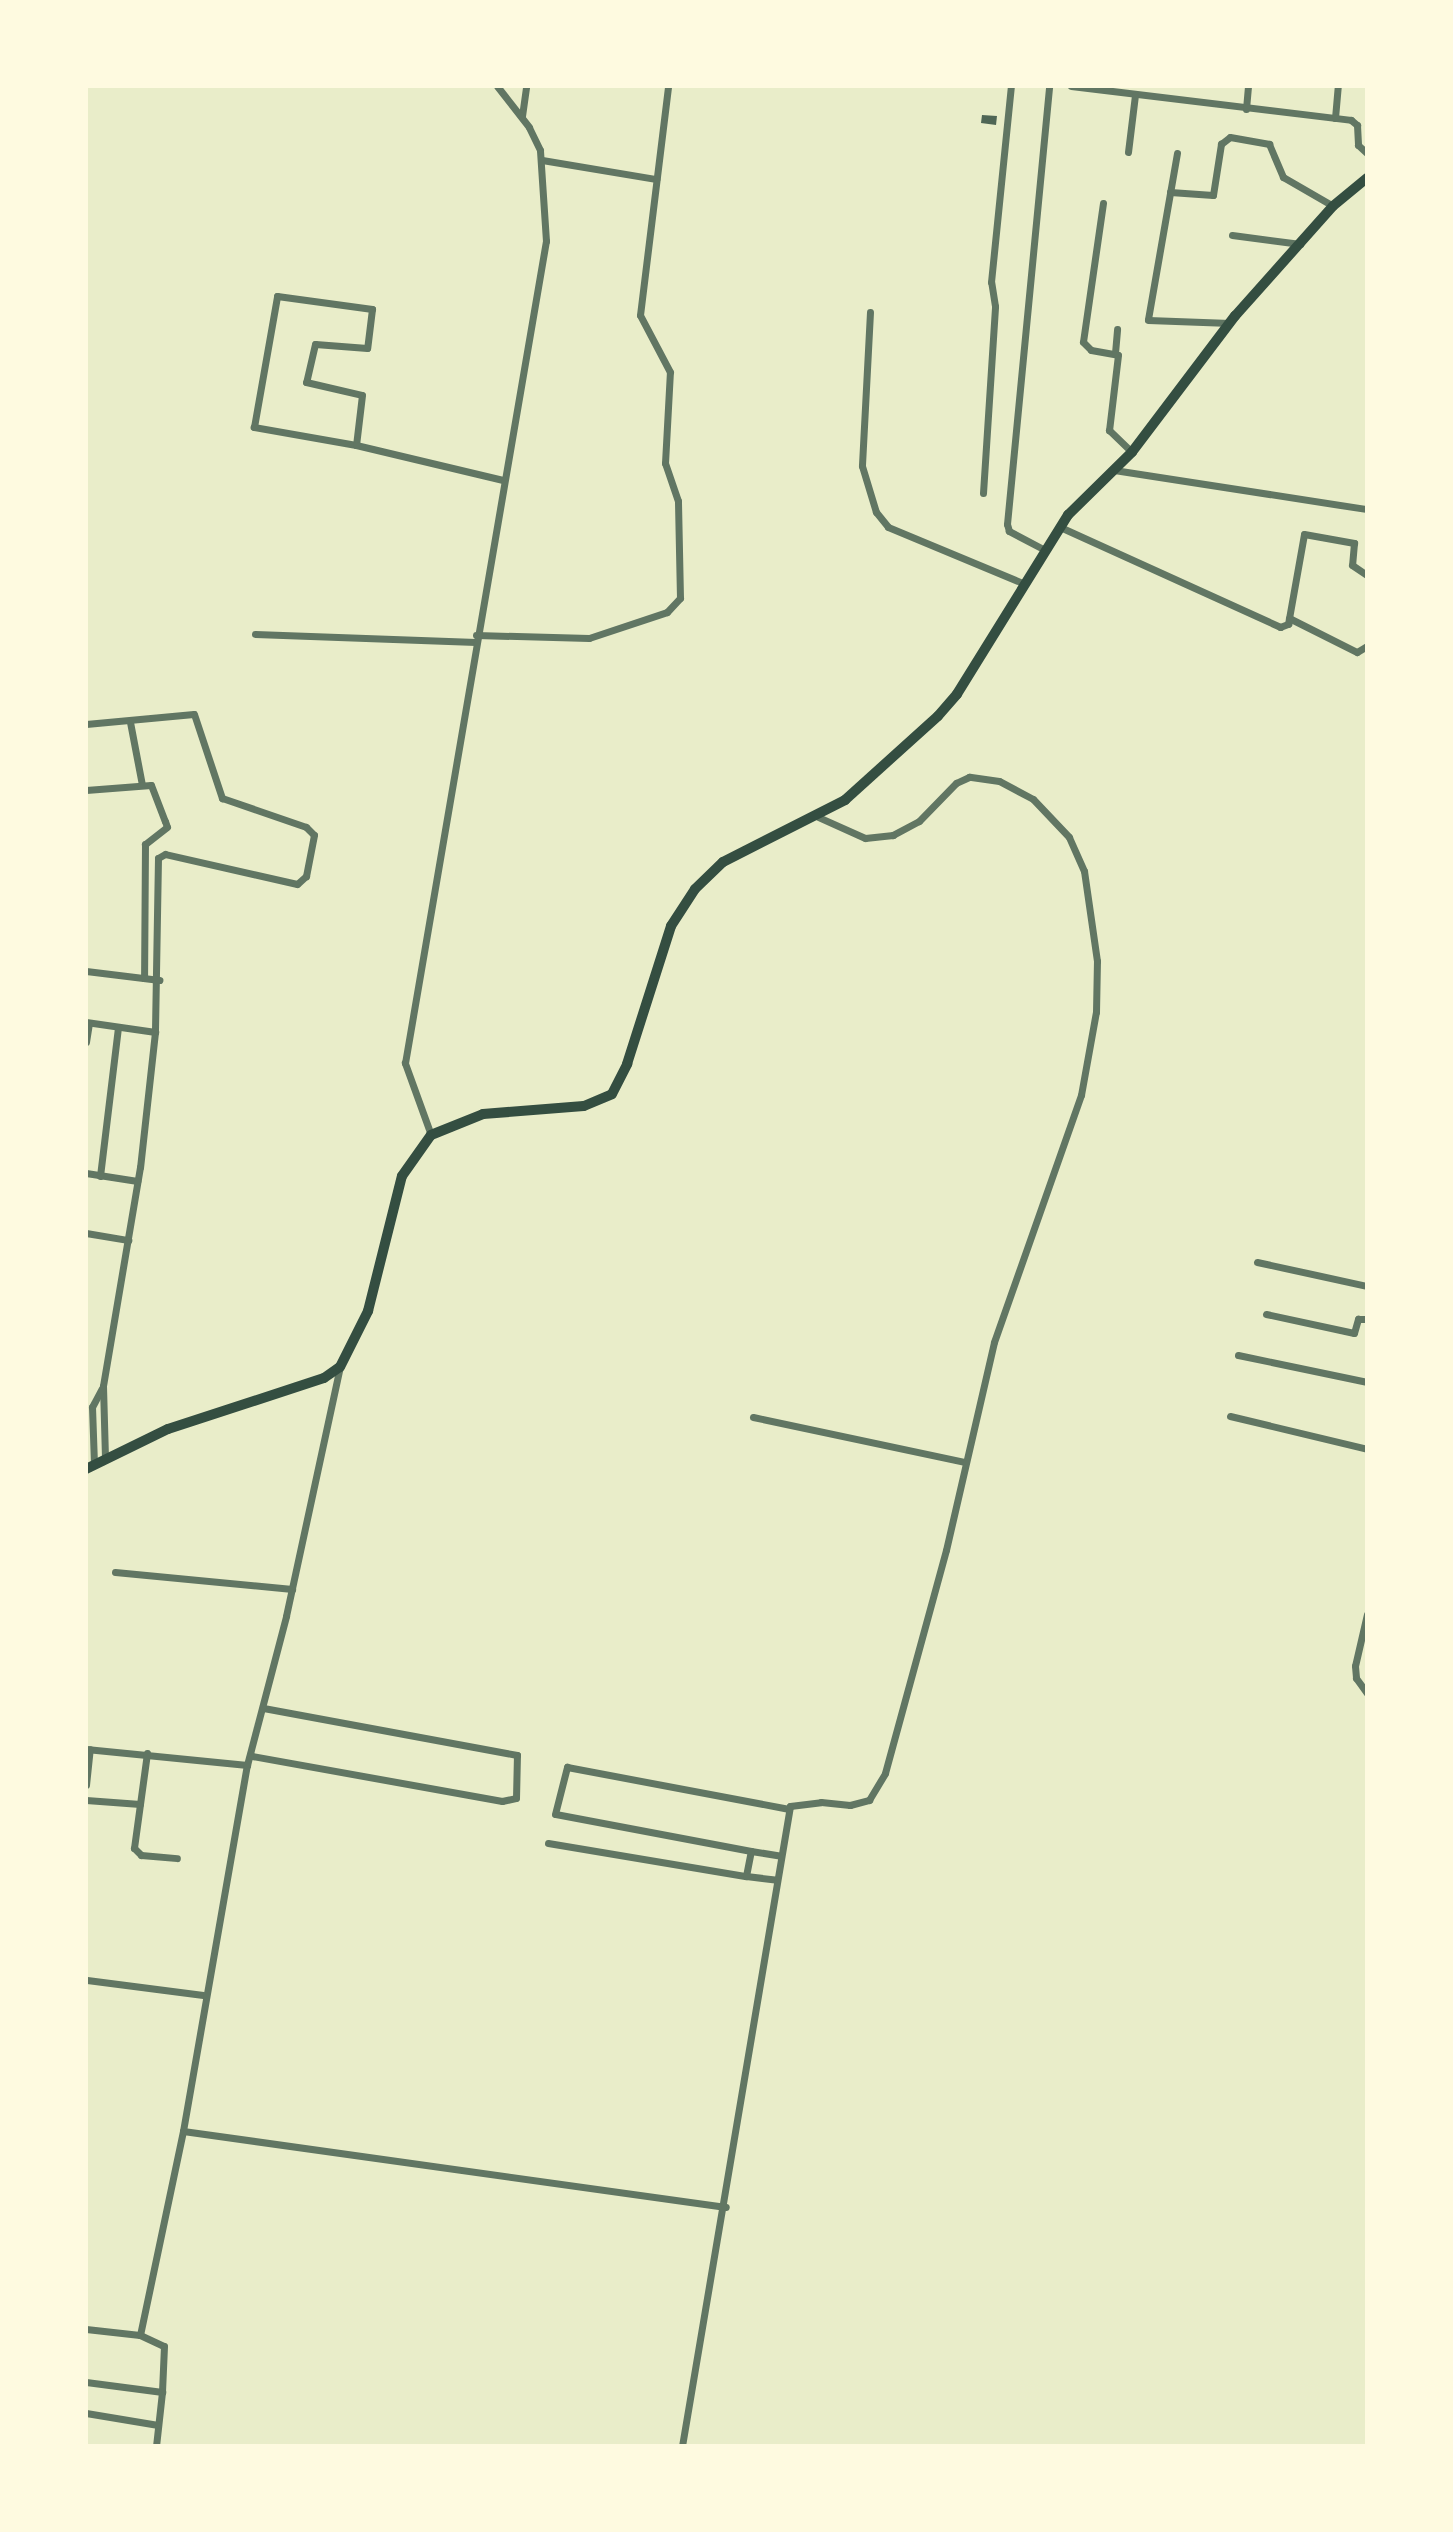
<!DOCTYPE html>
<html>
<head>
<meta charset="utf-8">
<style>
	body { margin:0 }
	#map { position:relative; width:1453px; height:2532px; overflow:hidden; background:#e9edc9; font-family:"Alegreya Sans",sans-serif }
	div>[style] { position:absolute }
	.building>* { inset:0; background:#4f6655 }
	.minor>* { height:7px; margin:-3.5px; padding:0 3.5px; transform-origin:3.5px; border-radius:3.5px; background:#617663 }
	.secondary>* { height:10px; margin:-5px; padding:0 5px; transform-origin:5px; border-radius:5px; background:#344e41 }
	span { translate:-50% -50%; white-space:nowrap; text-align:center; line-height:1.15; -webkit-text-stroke:8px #fefae0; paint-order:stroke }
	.frame { position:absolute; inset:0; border:88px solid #fefae0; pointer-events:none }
</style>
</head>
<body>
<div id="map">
	<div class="building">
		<div style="clip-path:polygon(982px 115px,997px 116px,996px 125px,981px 123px)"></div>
	</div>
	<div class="minor">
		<div style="left:1071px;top:86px;width:282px;rotate:6.9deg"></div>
		<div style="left:1351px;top:120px;width:8px;rotate:40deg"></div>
		<div style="left:1357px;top:125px;width:20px;rotate:87deg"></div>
		<div style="left:1358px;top:145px;width:12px;rotate:42deg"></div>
		<div style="left:1246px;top:109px;width:23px;rotate:-85deg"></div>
		<div style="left:522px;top:116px;width:30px;rotate:-82deg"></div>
		<div style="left:1335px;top:118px;width:32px;rotate:-85deg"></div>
		<div style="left:1128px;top:152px;width:57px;rotate:-83deg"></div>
		<div style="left:1177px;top:153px;width:169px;rotate:99.9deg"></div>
		<div style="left:1148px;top:320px;width:82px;rotate:2.1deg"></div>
		<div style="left:542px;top:160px;width:116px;rotate:9.5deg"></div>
		<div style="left:1170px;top:192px;width:43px;rotate:4deg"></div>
		<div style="left:1213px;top:195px;width:52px;rotate:-81.1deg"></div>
		<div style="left:1221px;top:144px;width:11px;rotate:-38deg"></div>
		<div style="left:1230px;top:137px;width:40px;rotate:10deg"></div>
		<div style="left:1269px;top:144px;width:36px;rotate:67deg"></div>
		<div style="left:1283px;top:177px;width:58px;rotate:30.1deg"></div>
		<div style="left:1103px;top:203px;width:140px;rotate:98.2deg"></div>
		<div style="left:1083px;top:342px;width:11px;rotate:45deg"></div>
		<div style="left:1091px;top:350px;width:27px;rotate:10deg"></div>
		<div style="left:1118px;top:355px;width:76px;rotate:96.8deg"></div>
		<div style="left:1109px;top:430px;width:32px;rotate:44deg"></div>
		<div style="left:1232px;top:235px;width:69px;rotate:7.5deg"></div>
		<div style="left:870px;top:312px;width:154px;rotate:93deg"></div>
		<div style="left:862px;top:466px;width:48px;rotate:73.1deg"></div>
		<div style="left:876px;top:512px;width:19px;rotate:51deg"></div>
		<div style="left:888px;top:527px;width:148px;rotate:22.6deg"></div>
		<div style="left:1115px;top:353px;width:24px;rotate:-85deg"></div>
		<div style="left:356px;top:445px;width:104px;rotate:-170deg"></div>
		<div style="left:254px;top:427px;width:133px;rotate:-80deg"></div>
		<div style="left:277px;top:296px;width:96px;rotate:7.8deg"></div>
		<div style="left:372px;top:309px;width:39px;rotate:97deg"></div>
		<div style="left:367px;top:348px;width:52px;rotate:-175.6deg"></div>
		<div style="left:315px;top:344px;width:39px;rotate:103deg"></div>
		<div style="left:306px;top:382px;width:57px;rotate:13.1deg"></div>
		<div style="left:362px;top:395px;width:50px;rotate:96.8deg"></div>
		<div style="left:356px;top:445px;width:151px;rotate:13.4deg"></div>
		<div style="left:1114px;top:470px;width:256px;rotate:8.8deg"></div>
		<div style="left:983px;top:493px;width:187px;rotate:-86.3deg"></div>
		<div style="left:995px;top:306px;width:24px;rotate:-99deg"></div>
		<div style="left:991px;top:282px;width:197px;rotate:-84.2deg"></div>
		<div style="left:1060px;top:527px;width:242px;rotate:24.4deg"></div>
		<div style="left:1280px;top:627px;width:9px;rotate:-21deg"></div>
		<div style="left:1288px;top:624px;width:91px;rotate:-79.9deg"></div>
		<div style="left:1304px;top:534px;width:51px;rotate:10.2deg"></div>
		<div style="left:1354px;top:543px;width:22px;rotate:95deg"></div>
		<div style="left:1352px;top:565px;width:18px;rotate:34deg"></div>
		<div style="left:1045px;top:550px;width:41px;rotate:-152.2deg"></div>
		<div style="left:1009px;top:531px;width:7px;rotate:-106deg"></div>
		<div style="left:1007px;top:524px;width:440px;rotate:-84.5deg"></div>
		<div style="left:1289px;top:618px;width:76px;rotate:26.6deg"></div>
		<div style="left:1357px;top:652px;width:12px;rotate:-31deg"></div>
		<div style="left:255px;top:634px;width:221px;rotate:2.1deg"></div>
		<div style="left:476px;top:635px;width:113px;rotate:1.5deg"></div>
		<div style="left:589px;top:638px;width:82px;rotate:-18.4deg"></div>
		<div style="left:667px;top:612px;width:19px;rotate:-47deg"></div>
		<div style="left:680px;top:598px;width:97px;rotate:-91.2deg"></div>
		<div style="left:678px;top:501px;width:40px;rotate:-108.9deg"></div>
		<div style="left:665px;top:463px;width:91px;rotate:-86.9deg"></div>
		<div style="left:670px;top:372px;width:64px;rotate:-117.8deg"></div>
		<div style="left:640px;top:315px;width:231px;rotate:-83deg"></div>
		<div style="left:130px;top:722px;width:64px;rotate:79.2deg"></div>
		<div style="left:86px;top:724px;width:108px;rotate:-5.3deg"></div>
		<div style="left:194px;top:714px;width:89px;rotate:71.6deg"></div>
		<div style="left:222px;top:798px;width:89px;rotate:19deg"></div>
		<div style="left:306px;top:827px;width:11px;rotate:45deg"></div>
		<div style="left:314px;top:835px;width:42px;rotate:101deg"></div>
		<div style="left:306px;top:876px;width:12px;rotate:138deg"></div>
		<div style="left:297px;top:884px;width:135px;rotate:-167.2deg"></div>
		<div style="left:165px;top:854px;width:8px;rotate:150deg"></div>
		<div style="left:158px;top:858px;width:174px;rotate:91deg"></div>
		<div style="left:155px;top:1032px;width:136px;rotate:96.3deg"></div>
		<div style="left:140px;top:1167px;width:222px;rotate:99.6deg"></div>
		<div style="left:103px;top:1386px;width:73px;rotate:88.4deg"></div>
		<div style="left:86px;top:790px;width:65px;rotate:-4.4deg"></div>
		<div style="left:151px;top:785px;width:39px;rotate:69deg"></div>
		<div style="left:165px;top:821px;width:6px;rotate:72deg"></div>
		<div style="left:167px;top:827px;width:28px;rotate:142deg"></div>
		<div style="left:145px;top:844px;width:134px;rotate:90.4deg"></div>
		<div style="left:86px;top:971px;width:74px;rotate:7deg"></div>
		<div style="left:86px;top:1022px;width:70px;rotate:8.2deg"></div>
		<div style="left:86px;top:1042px;width:19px;rotate:-81deg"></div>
		<div style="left:431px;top:1135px;width:77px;rotate:-109.9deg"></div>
		<div style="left:405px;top:1063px;width:834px;rotate:-80.27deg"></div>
		<div style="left:546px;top:241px;width:91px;rotate:-93.8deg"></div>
		<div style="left:540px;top:150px;width:25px;rotate:-116deg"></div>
		<div style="left:529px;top:127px;width:52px;rotate:-128deg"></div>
		<div style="left:86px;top:1173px;width:52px;rotate:8.9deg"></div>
		<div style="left:100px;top:1176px;width:150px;rotate:-83.1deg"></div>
		<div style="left:86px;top:1233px;width:43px;rotate:9.5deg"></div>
		<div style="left:1257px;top:1262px;width:113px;rotate:12.3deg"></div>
		<div style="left:1266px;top:1314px;width:90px;rotate:12.2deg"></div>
		<div style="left:1354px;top:1333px;width:15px;rotate:-74deg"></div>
		<div style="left:1358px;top:1319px;width:9px"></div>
		<div style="left:1238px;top:1355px;width:132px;rotate:11.8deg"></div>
		<div style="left:1230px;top:1416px;width:141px;rotate:13.5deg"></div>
		<div style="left:753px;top:1417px;width:217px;rotate:12deg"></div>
		<div style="left:94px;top:1464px;width:57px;rotate:-92deg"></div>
		<div style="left:92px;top:1407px;width:21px;rotate:-62deg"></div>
		<div style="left:115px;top:1572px;width:178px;rotate:5.5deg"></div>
		<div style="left:1367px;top:1614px;width:53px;rotate:103deg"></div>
		<div style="left:1355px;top:1666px;width:12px;rotate:85deg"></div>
		<div style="left:1356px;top:1678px;width:19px;rotate:54deg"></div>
		<div style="left:86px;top:1749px;width:162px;rotate:5.7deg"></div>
		<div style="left:147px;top:1753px;width:96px;rotate:97.8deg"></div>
		<div style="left:134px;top:1848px;width:10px;rotate:45deg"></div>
		<div style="left:141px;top:1855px;width:36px;rotate:5deg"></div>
		<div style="left:252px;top:1756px;width:254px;rotate:10.2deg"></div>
		<div style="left:502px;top:1801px;width:14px;rotate:-12deg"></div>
		<div style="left:516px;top:1798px;width:43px;rotate:-88.7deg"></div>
		<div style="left:517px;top:1755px;width:258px;rotate:-169.5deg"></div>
		<div style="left:86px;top:1785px;width:36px;rotate:-84deg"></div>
		<div style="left:86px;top:1800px;width:54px;rotate:4.2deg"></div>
		<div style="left:548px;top:1843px;width:201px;rotate:9.5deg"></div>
		<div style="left:746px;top:1876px;width:25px;rotate:-79deg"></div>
		<div style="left:751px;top:1851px;width:30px;rotate:9deg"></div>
		<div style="left:751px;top:1851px;width:199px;rotate:-169.3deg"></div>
		<div style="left:555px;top:1814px;width:49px;rotate:-75.7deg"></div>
		<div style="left:567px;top:1767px;width:226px;rotate:10.7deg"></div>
		<div style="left:746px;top:1876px;width:31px;rotate:7deg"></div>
		<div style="left:87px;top:1980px;width:117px;rotate:7.4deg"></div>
		<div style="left:183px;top:2131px;width:548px;rotate:7.97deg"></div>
		<div style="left:86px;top:2329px;width:54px;rotate:6.3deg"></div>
		<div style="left:140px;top:2335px;width:26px;rotate:25deg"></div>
		<div style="left:164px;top:2346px;width:46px;rotate:92.5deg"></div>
		<div style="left:140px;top:2335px;width:208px;rotate:-78.1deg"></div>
		<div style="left:183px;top:2131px;width:372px;rotate:-80.1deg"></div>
		<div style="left:247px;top:1765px;width:154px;rotate:-75.3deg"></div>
		<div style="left:286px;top:1616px;width:255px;rotate:-77.8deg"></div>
		<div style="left:86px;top:2382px;width:77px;rotate:7.5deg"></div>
		<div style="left:162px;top:2392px;width:54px;rotate:96.3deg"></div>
		<div style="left:86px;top:2413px;width:73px;rotate:9.5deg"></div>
		<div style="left:682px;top:2446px;width:649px;rotate:-80.42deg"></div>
		<div style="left:790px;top:1806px;width:31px;rotate:-7deg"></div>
		<div style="left:821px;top:1802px;width:29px;rotate:6deg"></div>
		<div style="left:850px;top:1805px;width:20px;rotate:-15deg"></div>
		<div style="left:869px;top:1800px;width:31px;rotate:-59deg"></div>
		<div style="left:885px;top:1773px;width:231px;rotate:-74.7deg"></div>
		<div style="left:946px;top:1550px;width:213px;rotate:-77deg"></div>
		<div style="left:994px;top:1342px;width:262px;rotate:-70.6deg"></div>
		<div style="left:1081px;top:1095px;width:84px;rotate:-79.8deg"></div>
		<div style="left:1096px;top:1012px;width:51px;rotate:-88.9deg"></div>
		<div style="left:1097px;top:961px;width:91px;rotate:-98.2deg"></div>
		<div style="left:1084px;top:871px;width:37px;rotate:-114deg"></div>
		<div style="left:1069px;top:837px;width:52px;rotate:-133.5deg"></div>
		<div style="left:1033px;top:799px;width:38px;rotate:-152deg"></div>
		<div style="left:999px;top:781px;width:30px;rotate:-172deg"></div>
		<div style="left:969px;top:777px;width:14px;rotate:155deg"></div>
		<div style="left:956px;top:783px;width:53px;rotate:134.2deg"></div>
		<div style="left:919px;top:821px;width:30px;rotate:152deg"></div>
		<div style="left:893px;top:835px;width:28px;rotate:174deg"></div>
		<div style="left:865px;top:838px;width:51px;rotate:-155.9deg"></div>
	</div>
	<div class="secondary">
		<div style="left:86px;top:1469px;width:91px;rotate:-26deg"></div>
		<div style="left:168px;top:1429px;width:164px;rotate:-18.1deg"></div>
		<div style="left:324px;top:1378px;width:19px;rotate:-35deg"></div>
		<div style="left:340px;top:1367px;width:63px;rotate:-63.4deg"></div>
		<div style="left:368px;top:1311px;width:139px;rotate:-75.9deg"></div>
		<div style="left:402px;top:1176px;width:50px;rotate:-54.7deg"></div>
		<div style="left:431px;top:1135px;width:56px;rotate:-22deg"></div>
		<div style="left:483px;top:1114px;width:101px;rotate:-4.5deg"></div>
		<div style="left:584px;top:1106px;width:30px;rotate:-23deg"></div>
		<div style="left:612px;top:1094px;width:34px;rotate:-63deg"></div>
		<div style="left:627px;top:1064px;width:145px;rotate:-72.3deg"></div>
		<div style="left:671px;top:926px;width:44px;rotate:-57deg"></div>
		<div style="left:695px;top:889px;width:39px;rotate:-44deg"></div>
		<div style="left:723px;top:862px;width:137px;rotate:-26.9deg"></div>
		<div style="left:845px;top:800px;width:125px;rotate:-42.1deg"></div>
		<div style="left:938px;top:716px;width:29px;rotate:-49deg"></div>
		<div style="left:957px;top:694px;width:211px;rotate:-58.2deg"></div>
		<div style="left:1068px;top:515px;width:90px;rotate:-44.5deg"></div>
		<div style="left:1132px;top:452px;width:171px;rotate:-52.9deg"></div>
		<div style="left:1235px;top:316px;width:147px;rotate:-48.3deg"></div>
		<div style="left:1333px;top:206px;width:44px;rotate:-39.5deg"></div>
	</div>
	<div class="frame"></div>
</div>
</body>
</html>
